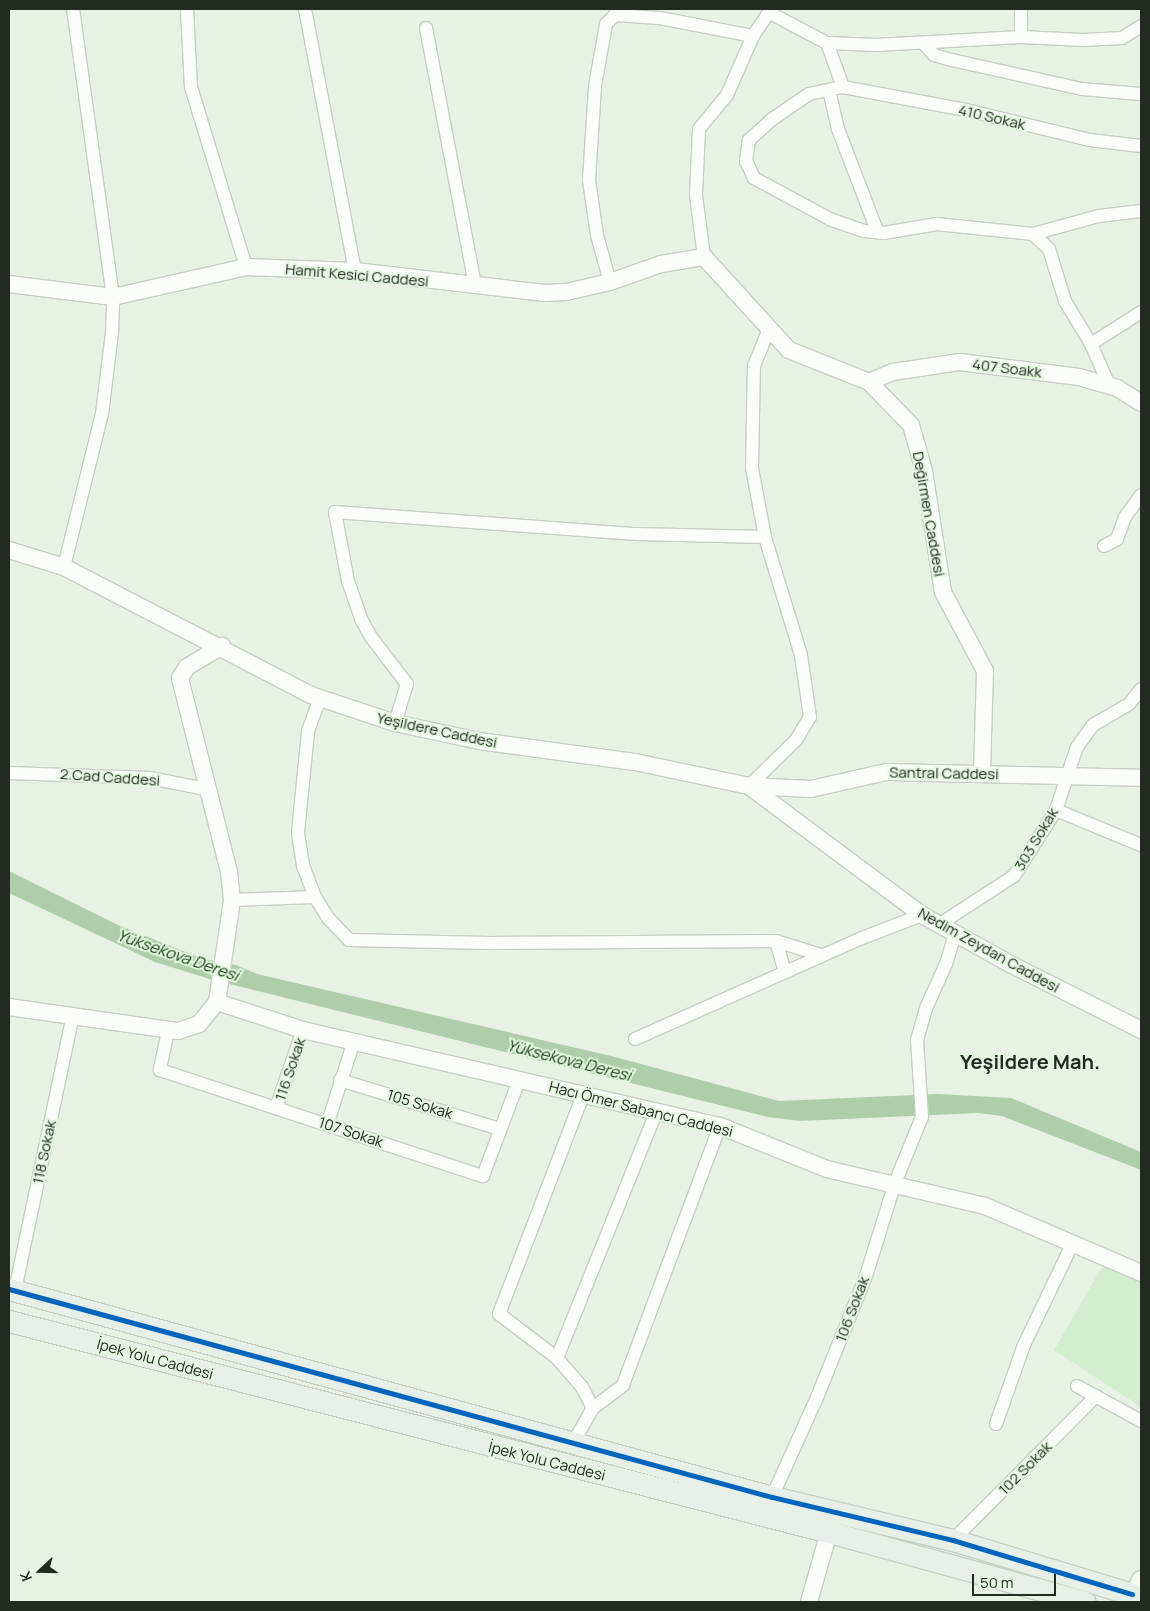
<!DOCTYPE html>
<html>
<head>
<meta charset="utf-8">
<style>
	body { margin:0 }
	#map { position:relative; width:1150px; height:1611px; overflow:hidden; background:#e7f2e5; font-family:Manrope,sans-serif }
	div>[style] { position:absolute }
	.green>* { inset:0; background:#d3eece }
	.water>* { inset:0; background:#aecea9 }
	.roads { filter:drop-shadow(1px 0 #c6cec4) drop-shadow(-1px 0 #c6cec4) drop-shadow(0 1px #c6cec4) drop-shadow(0 -1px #c6cec4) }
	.minor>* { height:12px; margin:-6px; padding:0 6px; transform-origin:6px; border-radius:6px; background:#fbfdfb }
	.tertiary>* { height:16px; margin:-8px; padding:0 8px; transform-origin:8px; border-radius:8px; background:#fbfdfb }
	.secondary>* { height:18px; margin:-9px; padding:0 9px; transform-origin:9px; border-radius:9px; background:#f5f8f3 }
	.trunk>* { height:21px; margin:-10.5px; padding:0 10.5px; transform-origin:10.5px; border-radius:10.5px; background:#e8efe8 }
	.bus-1>* { height:5px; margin:-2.5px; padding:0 2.5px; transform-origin:2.5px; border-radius:2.5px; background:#0065bd }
	span { translate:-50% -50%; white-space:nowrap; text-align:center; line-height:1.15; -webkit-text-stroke:4px #e3f8df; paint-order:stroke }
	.street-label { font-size:15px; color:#222a21 }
	.water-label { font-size:16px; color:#123b0c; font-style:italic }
	.district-label { font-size:20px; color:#222a21; font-weight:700 }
	.frame { position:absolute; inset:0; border:10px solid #222a21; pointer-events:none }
	.north { position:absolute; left:15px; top:1546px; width:50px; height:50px; -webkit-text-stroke:4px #e3f8df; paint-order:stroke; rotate:249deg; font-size:14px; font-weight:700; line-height:20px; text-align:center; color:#222a21 }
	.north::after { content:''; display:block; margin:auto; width:18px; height:22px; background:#222a21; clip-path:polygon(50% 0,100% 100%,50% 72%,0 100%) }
	.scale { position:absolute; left:972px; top:1574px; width:84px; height:22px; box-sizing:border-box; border:2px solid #222a21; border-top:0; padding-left:6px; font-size:15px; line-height:18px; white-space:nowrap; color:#222a21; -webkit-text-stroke:4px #e3f8df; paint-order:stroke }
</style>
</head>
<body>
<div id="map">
	<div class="green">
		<div style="clip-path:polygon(1103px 1265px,1141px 1281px,1141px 1407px,1054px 1350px)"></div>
	</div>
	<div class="water">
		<div style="clip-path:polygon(9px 871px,118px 925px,203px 959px,236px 965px,257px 974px,611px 1056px,779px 1101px,938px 1094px,1011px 1098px,1141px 1152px,1141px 1170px,1002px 1116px,978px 1113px,800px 1121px,768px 1117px,213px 980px,155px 962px,9px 893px)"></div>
	</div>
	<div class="roads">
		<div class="minor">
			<div style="left:187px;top:9px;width:78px;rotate:87.1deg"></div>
			<div style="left:191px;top:87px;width:188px;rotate:73deg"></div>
			<div style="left:305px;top:9px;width:267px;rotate:79.2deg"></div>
			<div style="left:1021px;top:9px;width:28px;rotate:90deg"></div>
			<div style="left:770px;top:13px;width:64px;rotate:27.8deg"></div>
			<div style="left:827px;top:43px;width:47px;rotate:70deg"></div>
			<div style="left:426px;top:28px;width:263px;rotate:79.2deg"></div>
			<div style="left:827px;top:43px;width:49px;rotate:2.3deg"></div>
			<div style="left:876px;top:45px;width:145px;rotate:-3.2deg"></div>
			<div style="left:1021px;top:37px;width:62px;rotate:2.8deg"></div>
			<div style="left:1083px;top:40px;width:39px;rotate:-3deg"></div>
			<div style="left:1122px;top:38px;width:22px;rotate:-32deg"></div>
			<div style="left:923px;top:43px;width:16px;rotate:47deg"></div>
			<div style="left:934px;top:55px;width:19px;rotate:16deg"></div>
			<div style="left:952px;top:60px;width:133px;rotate:12.6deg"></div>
			<div style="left:1082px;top:89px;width:59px;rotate:4.8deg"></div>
			<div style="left:829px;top:90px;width:40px;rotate:77deg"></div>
			<div style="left:838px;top:129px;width:111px;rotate:69deg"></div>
			<div style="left:1033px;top:234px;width:68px;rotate:-15.3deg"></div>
			<div style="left:1099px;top:216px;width:42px;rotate:-6.8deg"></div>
			<div style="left:704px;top:257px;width:63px;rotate:-97.4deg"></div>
			<div style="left:696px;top:195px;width:66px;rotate:-87.4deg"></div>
			<div style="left:699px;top:129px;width:44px;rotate:-50.5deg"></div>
			<div style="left:727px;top:95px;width:64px;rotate:-66.2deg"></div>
			<div style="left:753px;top:36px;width:32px;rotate:-56deg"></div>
			<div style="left:610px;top:282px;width:49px;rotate:-105.5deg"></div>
			<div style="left:597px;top:235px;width:56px;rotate:-98.3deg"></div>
			<div style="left:589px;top:180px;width:94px;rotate:-86.3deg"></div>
			<div style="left:595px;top:86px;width:63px;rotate:-79.9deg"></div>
			<div style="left:606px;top:24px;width:13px;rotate:-45deg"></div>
			<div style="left:615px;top:15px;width:45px;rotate:3.8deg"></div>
			<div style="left:660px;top:18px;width:95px;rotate:11deg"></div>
			<div style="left:1091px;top:344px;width:59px;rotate:-32.6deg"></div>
			<div style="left:1109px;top:385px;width:45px;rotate:-113.7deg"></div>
			<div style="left:1091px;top:344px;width:50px;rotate:-121.2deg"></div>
			<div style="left:1065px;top:301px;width:54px;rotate:-107.1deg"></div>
			<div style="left:1049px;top:249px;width:22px;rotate:-137deg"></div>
			<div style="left:1033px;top:234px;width:97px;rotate:-174.1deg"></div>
			<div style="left:937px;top:224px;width:54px;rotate:170.4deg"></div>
			<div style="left:884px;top:233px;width:20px;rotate:-174deg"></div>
			<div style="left:864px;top:231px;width:36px;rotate:-161deg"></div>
			<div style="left:830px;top:219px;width:86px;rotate:-151.7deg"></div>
			<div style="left:754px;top:178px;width:19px;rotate:-115deg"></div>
			<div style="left:746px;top:161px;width:21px;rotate:-82deg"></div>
			<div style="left:749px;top:140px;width:30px;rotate:-42deg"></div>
			<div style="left:771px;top:120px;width:46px;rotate:-34.4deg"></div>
			<div style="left:809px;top:94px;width:35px;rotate:-12deg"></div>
			<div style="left:843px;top:87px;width:125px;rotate:10.6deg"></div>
			<div style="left:966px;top:110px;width:128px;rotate:13.6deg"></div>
			<div style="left:1090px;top:140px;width:51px;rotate:6.7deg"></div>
			<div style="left:1104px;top:546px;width:15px;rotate:-28deg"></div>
			<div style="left:1117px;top:539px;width:23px;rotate:-70deg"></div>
			<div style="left:1125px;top:517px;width:27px;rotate:-54deg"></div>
			<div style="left:64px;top:567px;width:158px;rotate:-76.1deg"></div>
			<div style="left:102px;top:414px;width:82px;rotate:-83deg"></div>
			<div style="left:112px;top:333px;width:36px;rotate:-88deg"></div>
			<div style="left:113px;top:297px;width:291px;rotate:-97.9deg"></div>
			<div style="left:395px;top:723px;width:41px;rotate:-72.9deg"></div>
			<div style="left:407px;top:684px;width:59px;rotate:-127.5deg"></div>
			<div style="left:371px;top:637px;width:18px;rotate:-119deg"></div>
			<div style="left:362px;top:621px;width:42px;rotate:-109.3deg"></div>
			<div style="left:348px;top:581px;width:70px;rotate:-100.7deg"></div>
			<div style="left:335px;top:512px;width:302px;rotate:4.2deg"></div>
			<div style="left:636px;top:534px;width:129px;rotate:1.3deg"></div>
			<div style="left:9px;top:773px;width:141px;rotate:2deg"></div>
			<div style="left:150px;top:778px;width:61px;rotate:11.3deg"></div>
			<div style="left:749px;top:786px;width:66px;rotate:-44.4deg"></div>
			<div style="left:796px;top:740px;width:27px;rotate:-59deg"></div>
			<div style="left:810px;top:717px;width:63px;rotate:-98.3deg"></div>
			<div style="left:801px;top:655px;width:123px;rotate:-107deg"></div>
			<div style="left:765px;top:537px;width:70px;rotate:-100.7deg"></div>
			<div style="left:752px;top:468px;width:102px;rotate:-88.9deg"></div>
			<div style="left:754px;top:366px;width:40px;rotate:-68deg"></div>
			<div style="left:1056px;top:810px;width:92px;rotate:22.4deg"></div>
			<div style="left:315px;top:897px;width:34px;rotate:-111deg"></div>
			<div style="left:303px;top:865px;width:33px;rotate:-99deg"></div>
			<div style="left:298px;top:832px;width:101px;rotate:-84.3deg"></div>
			<div style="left:308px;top:731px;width:35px;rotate:-70deg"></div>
			<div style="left:232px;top:900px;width:83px;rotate:-2.1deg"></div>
			<div style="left:315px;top:897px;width:25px;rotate:58deg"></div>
			<div style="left:328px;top:918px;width:30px;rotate:46deg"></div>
			<div style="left:349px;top:940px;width:140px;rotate:1.2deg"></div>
			<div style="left:489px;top:943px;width:287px;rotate:-0.4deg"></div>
			<div style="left:776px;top:941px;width:47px;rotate:17.3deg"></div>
			<div style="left:940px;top:924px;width:88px;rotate:-33deg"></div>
			<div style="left:1014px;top:876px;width:78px;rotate:-57.5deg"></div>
			<div style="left:1056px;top:810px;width:66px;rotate:-71.6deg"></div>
			<div style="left:1077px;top:747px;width:27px;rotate:-54deg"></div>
			<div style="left:1093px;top:725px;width:42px;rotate:-30.3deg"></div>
			<div style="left:1129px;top:704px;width:19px;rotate:-51deg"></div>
			<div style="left:776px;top:941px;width:32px;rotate:74deg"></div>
			<div style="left:168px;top:1031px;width:40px;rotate:102deg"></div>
			<div style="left:160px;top:1070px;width:340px;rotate:18.2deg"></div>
			<div style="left:483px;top:1176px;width:103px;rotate:-69.4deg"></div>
			<div style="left:635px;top:1039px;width:248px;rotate:-24deg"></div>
			<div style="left:862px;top:938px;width:64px;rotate:-21deg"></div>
			<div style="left:340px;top:1080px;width:166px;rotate:17.1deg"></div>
			<div style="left:276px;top:1108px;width:83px;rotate:-70.9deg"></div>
			<div style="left:327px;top:1125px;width:88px;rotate:-72.2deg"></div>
			<div style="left:15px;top:1290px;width:281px;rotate:-78.1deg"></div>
			<div style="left:557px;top:1358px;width:73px;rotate:-142.8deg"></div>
			<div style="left:499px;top:1314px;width:237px;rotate:-69deg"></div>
			<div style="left:1077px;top:1386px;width:73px;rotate:28.7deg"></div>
			<div style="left:593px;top:1408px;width:38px;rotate:-37deg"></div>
			<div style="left:623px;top:1385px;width:277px;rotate:-69.5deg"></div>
			<div style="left:996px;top:1424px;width:84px;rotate:-70.5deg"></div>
			<div style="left:1024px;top:1345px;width:111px;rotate:-64.4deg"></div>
			<div style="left:573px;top:1443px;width:40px;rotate:-60.3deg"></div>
			<div style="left:593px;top:1408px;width:24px;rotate:-118deg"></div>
			<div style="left:582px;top:1387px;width:38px;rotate:-131deg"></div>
			<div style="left:557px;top:1358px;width:266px;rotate:-68deg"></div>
			<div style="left:772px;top:1497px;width:112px;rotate:-65.7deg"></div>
			<div style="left:818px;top:1395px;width:128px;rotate:-68deg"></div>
			<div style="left:866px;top:1276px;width:97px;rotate:-72.7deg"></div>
			<div style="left:895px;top:1183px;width:71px;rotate:-67.8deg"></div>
			<div style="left:922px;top:1117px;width:77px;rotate:-93.7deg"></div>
			<div style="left:917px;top:1040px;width:33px;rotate:-74deg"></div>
			<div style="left:926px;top:1008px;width:48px;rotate:-65.6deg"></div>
			<div style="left:946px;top:964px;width:31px;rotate:-73deg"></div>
			<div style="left:953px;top:1540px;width:203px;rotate:-45.2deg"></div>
		</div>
		<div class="tertiary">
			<div style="left:9px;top:284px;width:105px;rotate:7.1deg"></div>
			<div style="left:113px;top:297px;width:136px;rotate:-12.7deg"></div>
			<div style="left:246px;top:267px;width:109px;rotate:2.1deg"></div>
			<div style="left:355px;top:271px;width:192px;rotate:6.6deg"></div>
			<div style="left:546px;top:293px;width:20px;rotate:-3deg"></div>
			<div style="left:566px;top:292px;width:45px;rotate:-12.8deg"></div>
			<div style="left:610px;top:282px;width:54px;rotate:-19.4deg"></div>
			<div style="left:661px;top:264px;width:44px;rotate:-9.2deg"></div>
			<div style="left:704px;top:257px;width:126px;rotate:47.6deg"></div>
			<div style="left:789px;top:350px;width:86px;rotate:21.8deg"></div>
			<div style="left:869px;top:382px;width:60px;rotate:45.7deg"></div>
			<div style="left:911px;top:425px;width:48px;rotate:74.2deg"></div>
			<div style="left:924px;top:471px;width:122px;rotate:81.1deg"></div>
			<div style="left:943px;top:592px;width:89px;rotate:62deg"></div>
			<div style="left:985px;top:671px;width:103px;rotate:91.7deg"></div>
			<div style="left:869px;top:382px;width:26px;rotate:-23deg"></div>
			<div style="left:893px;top:372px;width:68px;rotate:-8.5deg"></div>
			<div style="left:960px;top:362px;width:120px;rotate:7.2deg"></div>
			<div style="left:1079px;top:377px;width:40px;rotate:16deg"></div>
			<div style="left:1117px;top:388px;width:28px;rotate:32deg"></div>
			<div style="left:9px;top:550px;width:58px;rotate:17.2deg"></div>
			<div style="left:64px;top:567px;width:278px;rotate:27.4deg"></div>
			<div style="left:311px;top:695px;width:89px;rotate:18.4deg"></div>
			<div style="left:395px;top:723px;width:86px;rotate:12.1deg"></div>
			<div style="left:479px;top:741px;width:157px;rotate:7.7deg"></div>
			<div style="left:635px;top:762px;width:116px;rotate:11.9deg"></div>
			<div style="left:749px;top:786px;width:62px;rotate:2.8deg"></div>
			<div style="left:811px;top:789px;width:77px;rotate:-12.8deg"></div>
			<div style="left:886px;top:772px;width:255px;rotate:1.3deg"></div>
			<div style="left:749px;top:786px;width:216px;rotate:36.7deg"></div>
			<div style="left:922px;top:915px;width:103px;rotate:29.1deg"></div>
			<div style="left:1012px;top:965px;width:144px;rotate:26.7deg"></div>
			<div style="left:217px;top:1002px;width:90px;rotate:18deg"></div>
			<div style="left:303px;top:1030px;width:428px;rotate:13deg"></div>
			<div style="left:720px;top:1126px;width:115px;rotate:21.9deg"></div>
			<div style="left:827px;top:1169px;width:162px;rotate:13.2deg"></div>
			<div style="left:985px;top:1206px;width:170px;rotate:23.2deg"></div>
			<div style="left:9px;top:1007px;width:171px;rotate:8.1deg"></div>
			<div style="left:178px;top:1031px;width:22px;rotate:-18deg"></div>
			<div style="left:199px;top:1024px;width:28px;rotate:-51deg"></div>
			<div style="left:217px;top:1002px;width:103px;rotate:-81.6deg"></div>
			<div style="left:232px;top:900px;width:28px;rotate:-96deg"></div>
			<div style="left:229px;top:872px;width:200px;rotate:-104.2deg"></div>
			<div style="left:180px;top:678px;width:13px;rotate:-58deg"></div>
			<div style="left:187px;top:667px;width:41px;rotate:-31deg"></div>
			<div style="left:809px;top:1602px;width:73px;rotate:-74.1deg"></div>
		</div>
		<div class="secondary">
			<div style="left:1137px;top:1589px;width:10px;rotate:-66deg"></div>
		</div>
		<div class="trunk">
			<div style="left:9px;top:1289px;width:791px;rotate:15.25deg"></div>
			<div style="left:772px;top:1497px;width:186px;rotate:13.4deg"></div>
			<div style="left:953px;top:1540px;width:187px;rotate:16.8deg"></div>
			<div style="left:9px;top:1321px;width:847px;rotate:14.43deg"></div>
			<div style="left:829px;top:1532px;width:265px;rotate:15.3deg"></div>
		</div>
	</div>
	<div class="bus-1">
		<div style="left:9px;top:1289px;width:791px;rotate:15.25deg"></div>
		<div style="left:772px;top:1497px;width:186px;rotate:13.4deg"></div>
		<div style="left:953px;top:1540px;width:187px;rotate:16.8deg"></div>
	</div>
	<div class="street-label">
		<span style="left:992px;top:117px;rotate:13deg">410 Sokak</span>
		<span style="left:357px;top:275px;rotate:5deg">Hamit Kesici Caddesi</span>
		<span style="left:1007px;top:368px;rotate:7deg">407 Soakk</span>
		<span style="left:929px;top:514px;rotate:80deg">Değirmen Caddesi</span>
		<span style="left:437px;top:730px;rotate:12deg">Yeşildere Caddesi</span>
		<span style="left:944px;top:773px;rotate:1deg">Santral Caddesi</span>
		<span style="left:110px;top:777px;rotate:4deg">2.Cad Caddesi</span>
		<span style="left:1036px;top:839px;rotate:-59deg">303 Sokak</span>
		<span style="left:989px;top:950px;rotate:29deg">Nedim Zeydan Caddesi</span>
		<span style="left:290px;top:1069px;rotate:-71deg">116 Sokak</span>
		<span style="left:420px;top:1104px;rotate:17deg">105 Sokak</span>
		<span style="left:641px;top:1109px;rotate:14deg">Hacı Ömer Sabancı Caddesi</span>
		<span style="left:351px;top:1132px;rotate:18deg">107 Sokak</span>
		<span style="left:44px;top:1152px;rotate:-78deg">118 Sokak</span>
		<span style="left:852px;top:1309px;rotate:-69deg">106 Sokak</span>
		<span style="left:155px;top:1359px;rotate:15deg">İpek Yolu Caddesi</span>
		<span style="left:547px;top:1461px;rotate:14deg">İpek Yolu Caddesi</span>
		<span style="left:1025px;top:1468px;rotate:-45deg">102 Sokak</span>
	</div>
	<div class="water-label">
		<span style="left:178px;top:955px;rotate:19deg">Yüksekova Deresi</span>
		<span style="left:569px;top:1060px;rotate:14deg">Yüksekova Deresi</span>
	</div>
	<div class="district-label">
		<span style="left:1030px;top:1061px">Yeşildere Mah.</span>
	</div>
	<div class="frame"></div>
	<div class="north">K</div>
	<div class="scale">50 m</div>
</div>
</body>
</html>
